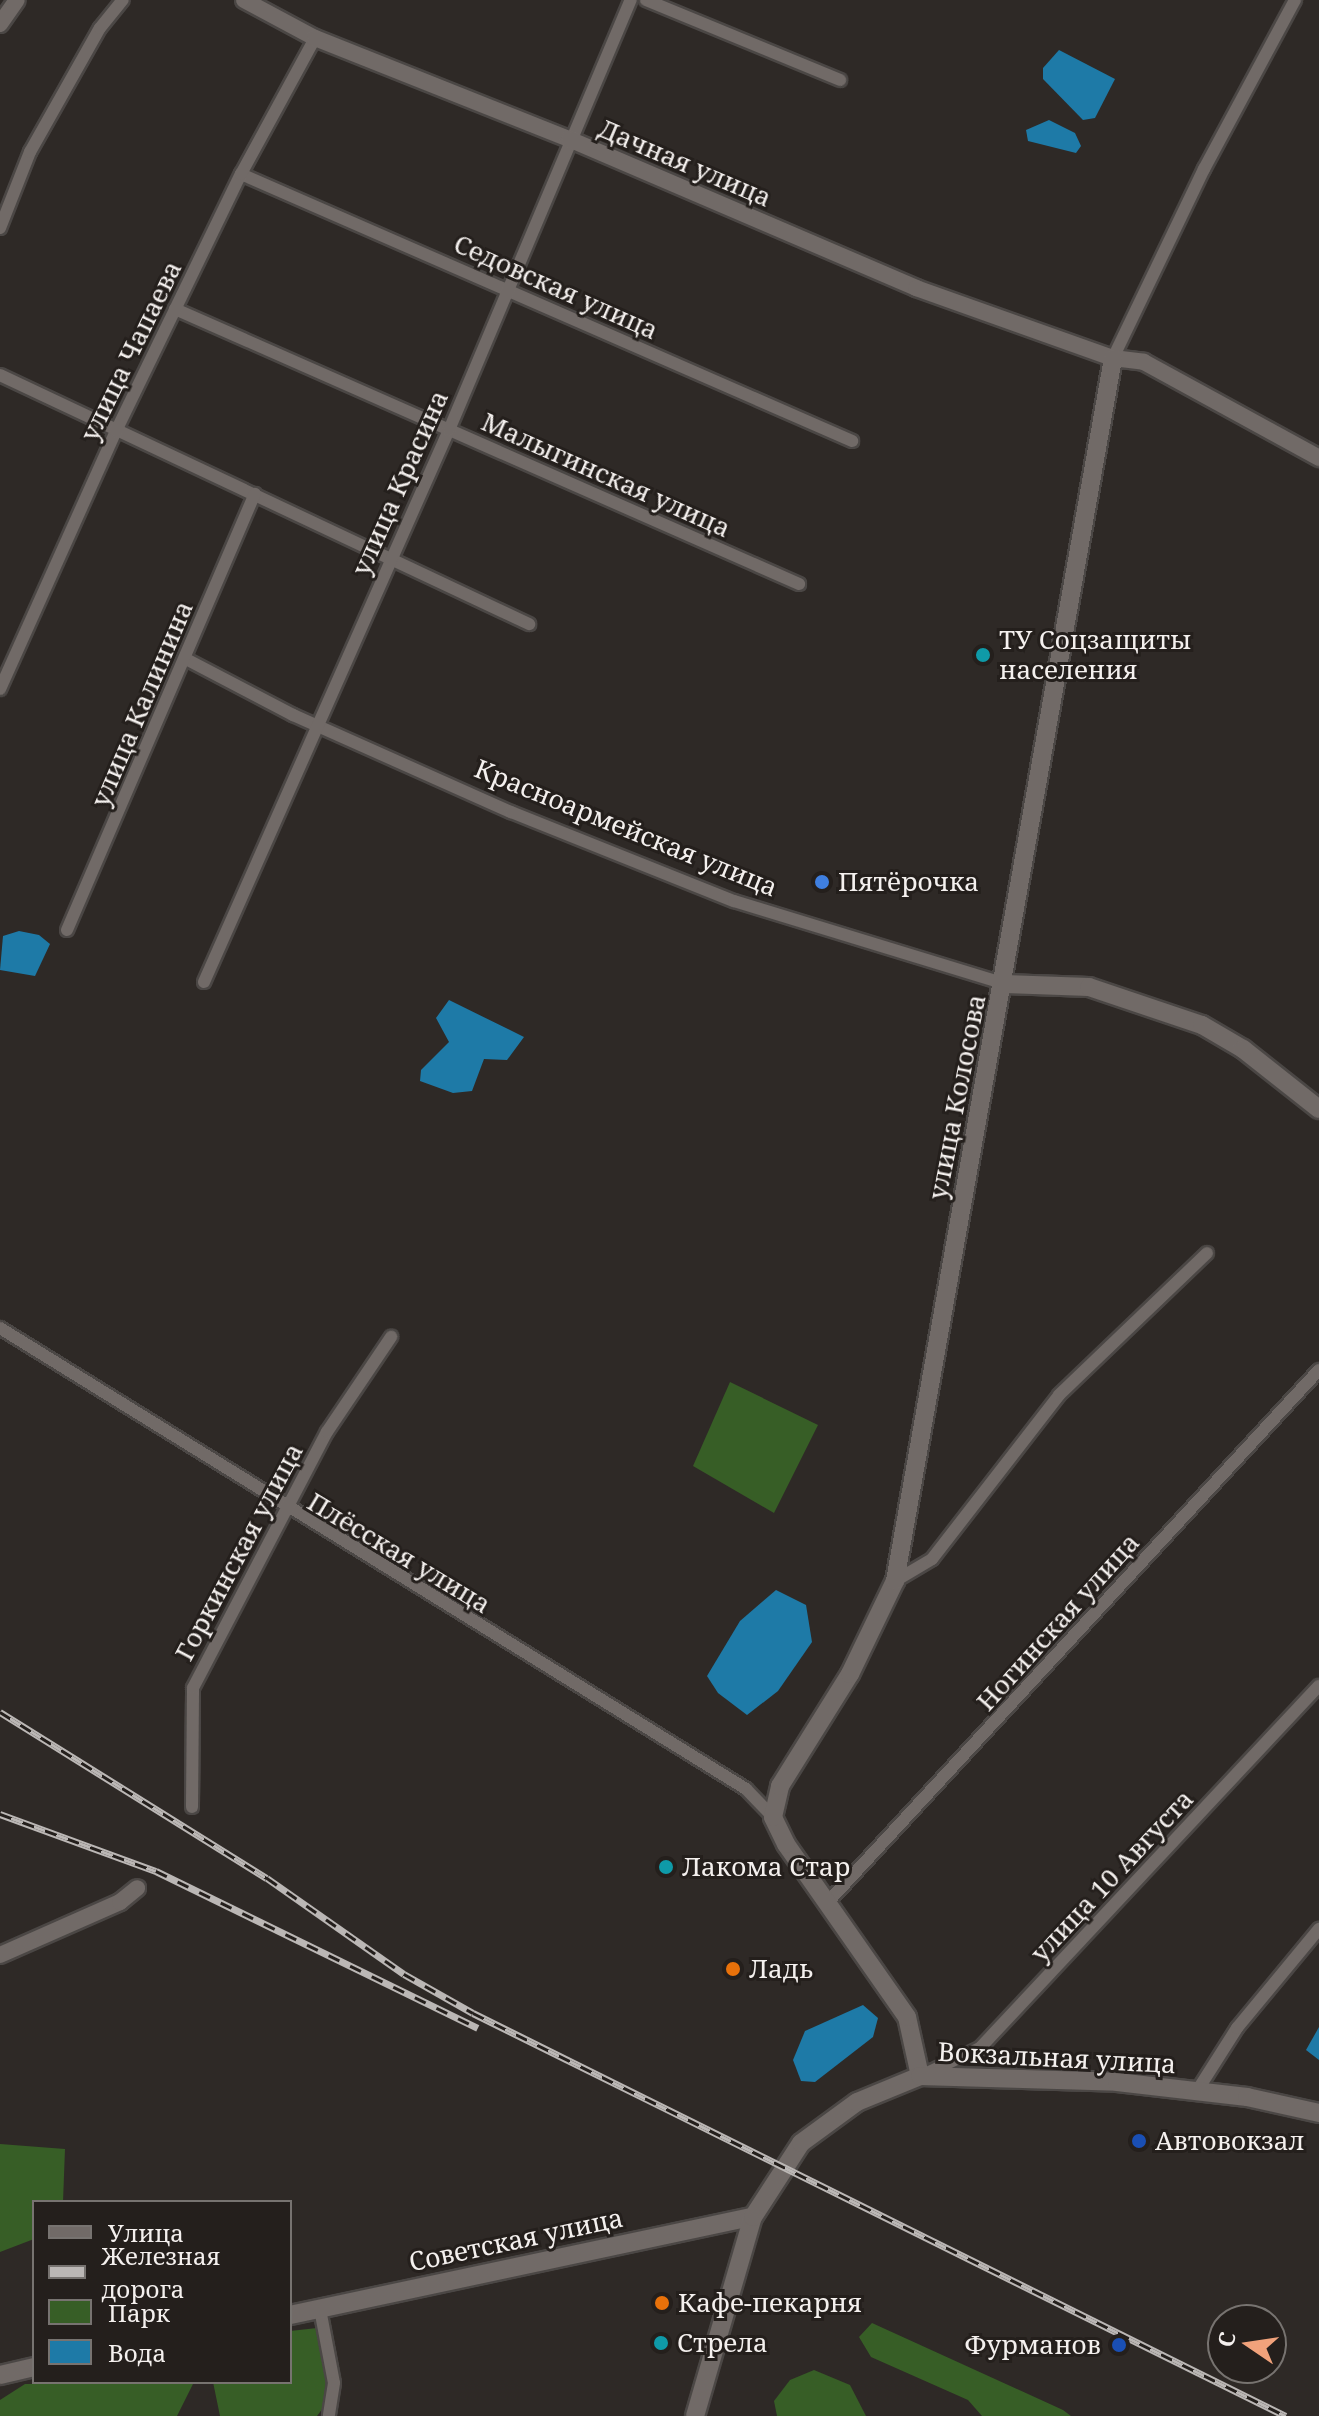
<!DOCTYPE html>
<html>
<head>
<meta charset="utf-8">
<style>
	body { margin:0 }
	#map { position:relative; width:1319px; height:2416px; overflow:hidden; background:#2e2926; font-family:"Noto Serif",serif }
	div>[style] { position:absolute }
	.green>* { inset:0; background:#375e26 }
	.water>* { inset:0; background:#1e7aa7 }
	.roads { filter:drop-shadow(2px 0 #4b4745) drop-shadow(-2px 0 #4b4745) drop-shadow(0 2px #4b4745) drop-shadow(0 -2px #4b4745) }
	.minor>* { height:12px; margin:-6px; padding:0 6px; transform-origin:6px; border-radius:6px; background:#716a67 }
	.tertiary>* { height:16px; margin:-8px; padding:0 8px; transform-origin:8px; border-radius:8px; background:#716a67 }
	.secondary>* { height:18px; margin:-9px; padding:0 9px; transform-origin:9px; border-radius:9px; background:#716a67 }
	.rail>* { height:7px; margin-top:-3.5px; transform-origin:0; background:repeating-linear-gradient(90deg,#241f1c 0 12px,#bbb7b5 0 24px); box-sizing:border-box; border-block:2px solid #bbb7b5 }
	.dots>* { width:22px; height:22px; translate:-50% -50%; box-sizing:border-box; border:4px solid #241f1c; border-radius:50% }
	span { translate:-50% -50%; white-space:nowrap; text-align:center; line-height:1.15; -webkit-text-stroke:6px #241f1c; paint-order:stroke }
	.street-label { font-size:26px; color:#f4f0ee }
	.poi-label { font-size:26px; color:#f4f0ee }
	.left { translate:0 -50%; text-align:left }
	.right { translate:-100% -50%; text-align:right }
	.legend { position:absolute; left:32px; top:2200px; width:260px; height:184px; box-sizing:border-box; background:#241f1c; border:2px solid #777370; margin:0; padding:10px 14px; list-style:none; font-size:24px; color:#f4f0ee }
	.legend li { display:flex; align-items:center; gap:16px; height:40px }
	.legend b { width:40px; border:2px solid #777370 }
	.north { position:absolute; left:1207px; top:2304px; width:80px; height:80px; box-sizing:border-box; background:#241f1c; border:2px solid #777370; border-radius:50%; rotate:283deg; font-size:22px; font-weight:700; line-height:32px; text-align:center; color:#f4f0ee }
	.north::after { content:''; display:block; margin:auto; width:28px; height:36px; background:#f1a27b; clip-path:polygon(50% 0,100% 100%,50% 72%,0 100%) }
</style>
</head>
<body>
<div id="map">
	<div class="green">
		<div style="clip-path:polygon(730px 1382px,818px 1425px,774px 1513px,693px 1466px)"></div>
		<div style="clip-path:polygon(0 2144px,65px 2149px,63px 2202px,34px 2202px,34px 2239px,0 2252px)"></div>
		<div style="clip-path:polygon(872px 2323px,1063px 2410px,1071px 2416px,982px 2416px,968px 2400px,871px 2357px,859px 2337px)"></div>
		<div style="clip-path:polygon(317px 2328px,327px 2374px,326px 2404px,317px 2416px,220px 2416px,213px 2382px,290px 2382px,290px 2331px)"></div>
		<div style="clip-path:polygon(814px 2370px,850px 2385px,866px 2416px,777px 2416px,774px 2401px,790px 2380px)"></div>
		<div style="clip-path:polygon(194px 2382px,177px 2416px,0 2416px,0 2400px,25px 2384px)"></div>
	</div>
	<div class="water">
		<div style="clip-path:polygon(1059px 50px,1115px 79px,1095px 118px,1083px 120px,1043px 79px,1043px 68px)"></div>
		<div style="clip-path:polygon(1049px 120px,1075px 133px,1081px 146px,1076px 153px,1028px 141px,1026px 130px)"></div>
		<div style="clip-path:polygon(19px 931px,39px 935px,50px 944px,35px 976px,0 970px,3px 936px)"></div>
		<div style="clip-path:polygon(449px 1000px,524px 1037px,507px 1060px,484px 1059px,472px 1091px,453px 1093px,420px 1081px,421px 1070px,449px 1042px,436px 1018px)"></div>
		<div style="clip-path:polygon(776px 1590px,806px 1605px,812px 1642px,778px 1691px,747px 1715px,718px 1693px,707px 1676px,740px 1621px)"></div>
		<div style="clip-path:polygon(863px 2005px,878px 2018px,873px 2037px,815px 2082px,801px 2081px,793px 2060px,805px 2031px)"></div>
		<div style="clip-path:polygon(1319px 2027px,1319px 2060px,1306px 2050px)"></div>
	</div>
	<div class="roads">
		<div class="minor">
			<div style="left:646px;top:0;width:210px;rotate:22.4deg"></div>
			<div style="left:241px;top:174px;width:667px;rotate:23.6deg"></div>
			<div style="left:0;top:228px;width:82px;rotate:-68.5deg"></div>
			<div style="left:30px;top:152px;width:142px;rotate:-60.6deg"></div>
			<div style="left:100px;top:28px;width:36px;rotate:-51deg"></div>
			<div style="left:175px;top:309px;width:682px;rotate:23.78deg"></div>
			<div style="left:1113px;top:358px;width:210px;rotate:-64.3deg"></div>
			<div style="left:1204px;top:169px;width:192px;rotate:-61.7deg"></div>
			<div style="left:0;top:375px;width:585px;rotate:25.21deg"></div>
			<div style="left:186px;top:659px;width:121px;rotate:27.6deg"></div>
			<div style="left:293px;top:715px;width:239px;rotate:24deg"></div>
			<div style="left:511px;top:812px;width:240px;rotate:21.8deg"></div>
			<div style="left:734px;top:901px;width:283px;rotate:17deg"></div>
			<div style="left:0;top:689px;width:283px;rotate:-65.8deg"></div>
			<div style="left:116px;top:431px;width:286px;rotate:-64.1deg"></div>
			<div style="left:241px;top:174px;width:155px;rotate:-61.4deg"></div>
			<div style="left:67px;top:930px;width:475px;rotate:-66.7deg"></div>
			<div style="left:204px;top:982px;width:604px;rotate:-66.07deg"></div>
			<div style="left:449px;top:430px;width:467px;rotate:-67.1deg"></div>
			<div style="left:0;top:1328px;width:877px;rotate:31.71deg"></div>
			<div style="left:746px;top:1789px;width:39px;rotate:46deg"></div>
			<div style="left:895px;top:1581px;width:43px;rotate:-30.7deg"></div>
			<div style="left:932px;top:1559px;width:207px;rotate:-52.2deg"></div>
			<div style="left:1059px;top:1395px;width:205px;rotate:-43.8deg"></div>
			<div style="left:192px;top:1807px;width:119px;rotate:-89.5deg"></div>
			<div style="left:193px;top:1688px;width:289px;rotate:-62.4deg"></div>
			<div style="left:327px;top:1432px;width:115px;rotate:-56deg"></div>
			<div style="left:828px;top:1902px;width:724px;rotate:-47.3deg"></div>
			<div style="left:925px;top:2074px;width:61px;rotate:-25.3deg"></div>
			<div style="left:980px;top:2048px;width:496px;rotate:-46.9deg"></div>
			<div style="left:1197px;top:2091px;width:75px;rotate:-57.6deg"></div>
			<div style="left:1237px;top:2028px;width:129px;rotate:-50.4deg"></div>
			<div style="left:320px;top:2309px;width:75px;rotate:79.3deg"></div>
			<div style="left:334px;top:2383px;width:33px;rotate:99deg"></div>
		</div>
		<div class="tertiary">
			<div style="left:244px;top:0;width:81px;rotate:28.2deg"></div>
			<div style="left:315px;top:38px;width:273px;rotate:21.7deg"></div>
			<div style="left:569px;top:139px;width:378px;rotate:23.2deg"></div>
			<div style="left:916px;top:288px;width:209px;rotate:19.6deg"></div>
			<div style="left:1113px;top:358px;width:31px;rotate:7deg"></div>
			<div style="left:1144px;top:362px;width:200px;rotate:28.7deg"></div>
			<div style="left:0;top:24px;width:29px;rotate:-55deg"></div>
			<div style="left:0;top:1955px;width:131px;rotate:-23.8deg"></div>
			<div style="left:120px;top:1902px;width:22px;rotate:-39deg"></div>
		</div>
		<div class="secondary">
			<div style="left:1005px;top:984px;width:84px;rotate:2deg"></div>
			<div style="left:1089px;top:987px;width:119px;rotate:18.6deg"></div>
			<div style="left:1202px;top:1025px;width:48px;rotate:30.3deg"></div>
			<div style="left:1243px;top:1049px;width:97px;rotate:38.3deg"></div>
			<div style="left:920px;top:2076px;width:60px;rotate:-102.4deg"></div>
			<div style="left:907px;top:2017px;width:211px;rotate:-125deg"></div>
			<div style="left:786px;top:1844px;width:30px;rotate:-116deg"></div>
			<div style="left:773px;top:1817px;width:32px;rotate:-77deg"></div>
			<div style="left:780px;top:1786px;width:132px;rotate:-58deg"></div>
			<div style="left:850px;top:1674px;width:103px;rotate:-64.2deg"></div>
			<div style="left:895px;top:1581px;width:1242px;rotate:-79.89deg"></div>
			<div style="left:290px;top:2315px;width:473px;rotate:-12deg"></div>
			<div style="left:0;top:2375px;width:35px;rotate:-13deg"></div>
			<div style="left:695px;top:2416px;width:207px;rotate:-73.8deg"></div>
			<div style="left:753px;top:2217px;width:88px;rotate:-57deg"></div>
			<div style="left:801px;top:2143px;width:69px;rotate:-36.2deg"></div>
			<div style="left:857px;top:2102px;width:68px;rotate:-22.4deg"></div>
			<div style="left:920px;top:2076px;width:197px;rotate:1.7deg"></div>
			<div style="left:1117px;top:2082px;width:131px;rotate:6.6deg"></div>
			<div style="left:1247px;top:2097px;width:74px;rotate:12.5deg"></div>
		</div>
	</div>
	<div class="rail">
		<div style="left:0;top:1712px;width:314px;rotate:31.9deg"></div>
		<div style="left:267px;top:1878px;width:167px;rotate:35deg"></div>
		<div style="left:404px;top:1974px;width:79px;rotate:29.5deg"></div>
		<div style="left:473px;top:2013px;width:907px;rotate:26.37deg"></div>
		<div style="left:0;top:1814px;width:166px;rotate:20.1deg"></div>
		<div style="left:156px;top:1871px;width:358px;rotate:26deg"></div>
	</div>
	<div class="dots">
		<div style="left:983px;top:655px;background:#0f9aa8"></div>
		<div style="left:822px;top:882px;background:#3f7fe0"></div>
		<div style="left:666px;top:1867px;background:#0f9aa8"></div>
		<div style="left:733px;top:1969px;background:#e8710a"></div>
		<div style="left:1139px;top:2141px;background:#1a4fb4"></div>
		<div style="left:662px;top:2303px;background:#e8710a"></div>
		<div style="left:661px;top:2343px;background:#0f9aa8"></div>
		<div style="left:1119px;top:2345px;background:#1a4fb4"></div>
	</div>
	<div class="street-label">
		<span style="left:685px;top:163px;rotate:23deg">Дачная улица</span>
		<span style="left:556px;top:287px;rotate:24deg">Седовская улица</span>
		<span style="left:131px;top:351px;rotate:-64deg">улица Чапаева</span>
		<span style="left:606px;top:475px;rotate:24deg">Малыгинская улица</span>
		<span style="left:400px;top:483px;rotate:-66deg">улица Красина</span>
		<span style="left:142px;top:704px;rotate:-67deg">улица Калинина</span>
		<span style="left:626px;top:828px;rotate:22deg">Красноармейская улица</span>
		<span style="left:957px;top:1097px;rotate:-79deg">улица Колосова</span>
		<span style="left:239px;top:1552px;rotate:-62deg">Горкинская улица</span>
		<span style="left:399px;top:1553px;rotate:31deg">Плёсская улица</span>
		<span style="left:1058px;top:1622px;rotate:-48deg">Ногинская улица</span>
		<span style="left:1112px;top:1876px;rotate:-47deg">улица 10 Августа</span>
		<span style="left:1057px;top:2058px;rotate:3deg">Вокзальная улица</span>
		<span style="left:516px;top:2240px;rotate:-12deg">Советская улица</span>
	</div>
	<div class="poi-label">
		<span class="left" style="left:999px;top:655px">ТУ Соцзащиты<br>населения</span>
		<span class="left" style="left:838px;top:882px">Пятёрочка</span>
		<span class="left" style="left:682px;top:1867px">Лакома Стар</span>
		<span class="left" style="left:749px;top:1969px">Ладь</span>
		<span class="left" style="left:1155px;top:2141px">Автовокзал</span>
		<span class="left" style="left:678px;top:2303px">Кафе-пекарня</span>
		<span class="left" style="left:677px;top:2343px">Стрела</span>
		<span class="right" style="left:1101px;top:2345px">Фурманов</span>
	</div>
	<ul class="legend">
	<li><b style="height:10px;background:#716a67"></b>Улица</li>
	<li><b style="height:10px;background:#bbb7b5"></b>Железная дорога</li>
	<li><b style="height:22px;background:#375e26"></b>Парк</li>
	<li><b style="height:22px;background:#1e7aa7"></b>Вода</li>
	</ul>
	<div class="north">С</div>
</div>
</body>
</html>
